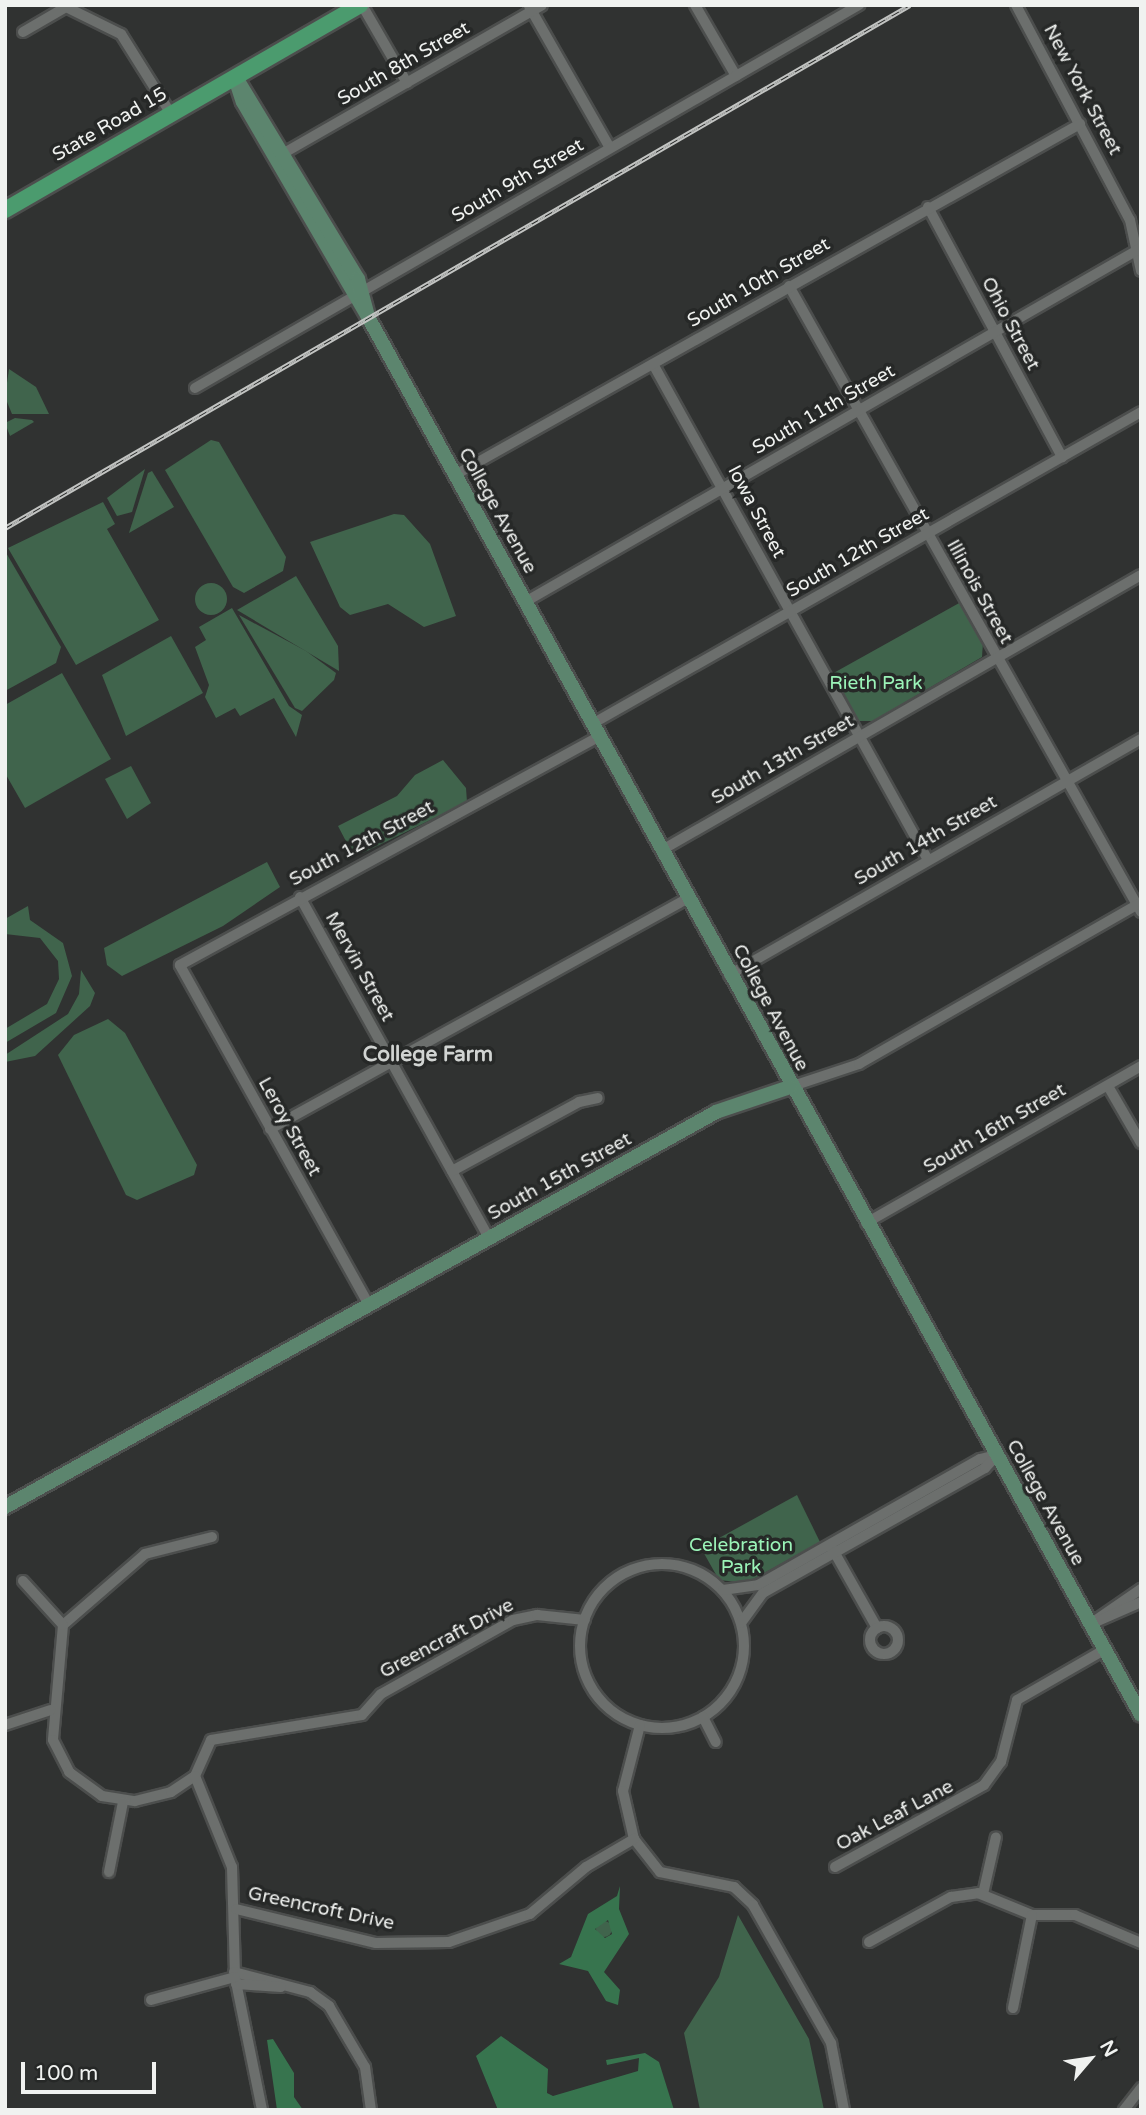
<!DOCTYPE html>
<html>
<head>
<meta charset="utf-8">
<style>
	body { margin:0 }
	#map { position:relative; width:1146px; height:2115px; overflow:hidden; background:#303231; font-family:"Varela Round",sans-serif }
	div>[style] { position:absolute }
	.green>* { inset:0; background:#40644c }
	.round { border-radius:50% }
	.water>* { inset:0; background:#37744e }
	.roads { filter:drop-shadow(2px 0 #4c4e4d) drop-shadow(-2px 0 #4c4e4d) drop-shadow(0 2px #4c4e4d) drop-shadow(0 -2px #4c4e4d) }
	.street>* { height:10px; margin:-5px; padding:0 5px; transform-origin:5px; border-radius:5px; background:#6c6f6d }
	.street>.ring { margin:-5px; padding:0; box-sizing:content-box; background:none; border:10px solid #6c6f6d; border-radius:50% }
	.secondary>* { height:14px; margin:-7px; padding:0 7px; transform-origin:7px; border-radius:7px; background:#5c856e }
	.primary>* { height:16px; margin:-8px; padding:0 8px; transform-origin:8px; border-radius:8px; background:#4b9b6e }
	.rail>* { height:5px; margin-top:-2.5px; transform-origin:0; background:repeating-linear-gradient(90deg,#262827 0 8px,#c2c4c2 0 16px); box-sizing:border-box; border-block:2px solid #c2c4c2 }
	span { translate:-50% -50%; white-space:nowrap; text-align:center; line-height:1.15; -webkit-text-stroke:7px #262827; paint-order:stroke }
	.street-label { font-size:19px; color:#f0f2f0 }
	.park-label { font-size:19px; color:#9bf4b8 }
	.neighbourhood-label { font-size:21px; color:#d1d4d2; font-weight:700 }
	.frame { position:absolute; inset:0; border:7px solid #f0f2f0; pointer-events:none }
	.north { position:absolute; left:1055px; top:2024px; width:70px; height:70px; -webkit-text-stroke:5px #262827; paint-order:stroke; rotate:61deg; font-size:19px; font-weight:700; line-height:28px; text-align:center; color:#f0f2f0 }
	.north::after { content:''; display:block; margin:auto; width:24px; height:32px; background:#f0f2f0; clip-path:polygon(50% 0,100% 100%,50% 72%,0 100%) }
	.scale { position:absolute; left:21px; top:2062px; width:135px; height:32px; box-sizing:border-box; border:4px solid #f0f2f0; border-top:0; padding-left:9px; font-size:21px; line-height:24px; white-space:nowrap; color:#f0f2f0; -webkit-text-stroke:5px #262827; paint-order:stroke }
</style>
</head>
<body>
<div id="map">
	<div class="green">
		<div style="clip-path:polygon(9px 369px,36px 387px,49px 414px,12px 414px,5px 397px)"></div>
		<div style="clip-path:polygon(15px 418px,32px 420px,34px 422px,10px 436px,5px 423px)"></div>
		<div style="clip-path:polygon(211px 440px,219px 442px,286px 557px,283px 571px,244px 593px,233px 587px,165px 470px)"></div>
		<div style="clip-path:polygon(145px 469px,132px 512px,117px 516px,107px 498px)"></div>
		<div style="clip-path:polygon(152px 471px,174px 507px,129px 533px,148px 473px)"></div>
		<div style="clip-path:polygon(103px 502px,115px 524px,107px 529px,159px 620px,76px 665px,8px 548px)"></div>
		<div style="clip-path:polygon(394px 514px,404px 515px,430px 544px,456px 616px,424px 627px,388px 604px,350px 615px,340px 607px,310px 542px)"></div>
		<div style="clip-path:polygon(5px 551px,61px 647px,56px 663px,5px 691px)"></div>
		<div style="clip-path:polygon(296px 576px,338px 646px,339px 671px,237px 610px)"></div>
		<div class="round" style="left:195px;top:583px;width:32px;height:32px"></div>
		<div style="clip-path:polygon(961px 602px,983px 642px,982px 657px,873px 721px,858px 721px,830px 675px)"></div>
		<div style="clip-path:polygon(232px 608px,289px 706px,302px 715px,296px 737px,274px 698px,240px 716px,235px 708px,216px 718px,205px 697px,209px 685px,195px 647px,206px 640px,199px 627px)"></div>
		<div style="clip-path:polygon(239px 615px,306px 651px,336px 673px,334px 680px,302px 711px,295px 708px)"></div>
		<div style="clip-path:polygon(171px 636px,203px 693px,126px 736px,102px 675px)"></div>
		<div style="clip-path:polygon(62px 673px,111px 759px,25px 808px,5px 773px,5px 705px)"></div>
		<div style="clip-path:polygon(443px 760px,466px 788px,467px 802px,363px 853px,350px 849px,338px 826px,397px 796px,415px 775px)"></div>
		<div style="clip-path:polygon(131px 766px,151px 803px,127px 819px,105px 779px)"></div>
		<div style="clip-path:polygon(267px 862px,280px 887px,223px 926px,122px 976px,107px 965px,104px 948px)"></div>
		<div style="clip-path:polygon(28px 906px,30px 920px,63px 943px,72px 976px,56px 1013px,5px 1043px,5px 1029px,47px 1004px,59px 979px,58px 961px,40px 938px,5px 934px,5px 919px)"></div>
		<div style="clip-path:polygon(81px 970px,95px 993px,90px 1006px,35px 1056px,5px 1062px,5px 1055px,68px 1014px,79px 994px)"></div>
		<div style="clip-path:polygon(108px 1019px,125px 1033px,197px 1165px,194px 1175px,137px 1200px,126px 1195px,58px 1055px,74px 1035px)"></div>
		<div style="clip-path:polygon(797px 1495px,820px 1542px,746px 1583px,719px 1580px,701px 1548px)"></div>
		<div style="clip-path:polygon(738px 1915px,809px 2039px,824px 2110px,700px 2110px,684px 2033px,719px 1977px)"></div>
		<div class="round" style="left:596px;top:1921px;width:16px;height:16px"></div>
	</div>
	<div class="water">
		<div style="clip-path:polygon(evenodd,620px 1886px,619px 1909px,629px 1934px,604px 1972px,620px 1990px,618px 2005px,606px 2001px,588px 1971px,559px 1964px,571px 1957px,588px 1914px,617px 1896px,620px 1886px,608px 1920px,612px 1934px,605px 1938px,595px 1929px,608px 1920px)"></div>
		<div style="clip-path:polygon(501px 2036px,548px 2069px,547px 2093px,553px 2096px,638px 2071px,639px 2058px,607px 2065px,606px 2060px,645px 2053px,659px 2062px,674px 2110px,498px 2110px,476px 2056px)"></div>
		<div style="clip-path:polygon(273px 2039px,294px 2073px,294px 2097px,303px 2110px,277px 2110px,267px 2040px)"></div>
	</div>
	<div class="roads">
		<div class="street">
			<div style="left:62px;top:5px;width:66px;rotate:26.2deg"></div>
			<div style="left:121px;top:34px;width:94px;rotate:58deg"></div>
			<div style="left:362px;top:5px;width:90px;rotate:60deg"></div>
			<div style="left:695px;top:5px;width:82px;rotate:60deg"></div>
			<div style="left:1016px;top:5px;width:243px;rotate:62.1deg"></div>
			<div style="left:1130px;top:220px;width:52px;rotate:77.8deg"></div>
			<div style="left:529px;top:6px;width:163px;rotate:60.3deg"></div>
			<div style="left:23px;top:32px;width:50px;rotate:-30.2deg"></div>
			<div style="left:284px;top:153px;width:297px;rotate:-29.8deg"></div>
			<div style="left:928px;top:207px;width:284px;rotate:61.8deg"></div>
			<div style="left:789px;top:286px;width:718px;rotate:60.65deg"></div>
			<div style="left:653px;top:364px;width:567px;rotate:60.99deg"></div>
			<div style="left:195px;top:388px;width:767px;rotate:-29.98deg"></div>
			<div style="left:455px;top:475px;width:717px;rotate:-29.32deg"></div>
			<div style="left:525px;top:602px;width:710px;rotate:-29.88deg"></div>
			<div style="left:592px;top:724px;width:631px;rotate:-29.61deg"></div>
			<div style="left:662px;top:850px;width:552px;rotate:-29.86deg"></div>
			<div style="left:300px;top:897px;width:390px;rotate:61deg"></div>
			<div style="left:729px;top:975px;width:475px;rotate:-29.8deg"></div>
			<div style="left:1108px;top:1086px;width:66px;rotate:59.9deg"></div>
			<div style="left:790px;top:1087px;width:73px;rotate:-18.4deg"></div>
			<div style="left:859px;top:1064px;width:324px;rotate:-29.8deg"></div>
			<div style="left:270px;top:1129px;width:478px;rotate:-28.9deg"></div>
			<div style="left:452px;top:1171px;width:145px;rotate:-28.5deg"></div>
			<div style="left:579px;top:1102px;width:19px;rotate:-12deg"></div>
			<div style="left:866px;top:1223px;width:317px;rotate:-29.7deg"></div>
			<div style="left:369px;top:1305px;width:389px;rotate:-119.1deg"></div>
			<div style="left:180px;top:965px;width:477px;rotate:-28.6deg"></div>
			<div style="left:212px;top:1537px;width:69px;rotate:165.8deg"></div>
			<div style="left:145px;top:1554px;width:108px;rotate:139.1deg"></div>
			<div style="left:63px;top:1625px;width:115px;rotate:95deg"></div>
			<div style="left:53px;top:1740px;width:36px;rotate:63deg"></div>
			<div style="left:69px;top:1772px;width:41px;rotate:36deg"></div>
			<div style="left:102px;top:1796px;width:33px;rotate:9deg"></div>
			<div style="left:135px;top:1801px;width:37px;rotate:-14deg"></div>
			<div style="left:171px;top:1792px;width:29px;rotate:-34deg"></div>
			<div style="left:195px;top:1776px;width:39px;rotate:-66deg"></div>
			<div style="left:211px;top:1740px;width:153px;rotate:-9.4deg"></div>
			<div style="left:362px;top:1715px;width:28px;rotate:-48deg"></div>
			<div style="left:381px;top:1694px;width:151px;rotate:-29.3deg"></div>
			<div style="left:513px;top:1620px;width:25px;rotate:-12deg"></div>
			<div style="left:537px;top:1615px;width:48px;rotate:5.9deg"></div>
			<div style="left:832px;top:1548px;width:92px;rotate:60.6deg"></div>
			<div class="ring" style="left:580px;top:1564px;width:154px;height:154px"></div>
			<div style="left:23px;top:1581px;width:59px;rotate:47.7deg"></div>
			<div style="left:723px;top:1590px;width:35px;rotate:-8deg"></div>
			<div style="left:758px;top:1585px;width:255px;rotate:-29.6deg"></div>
			<div style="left:980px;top:1459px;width:16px;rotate:-14deg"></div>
			<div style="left:741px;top:1623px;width:37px;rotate:-54deg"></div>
			<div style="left:763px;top:1593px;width:255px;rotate:-29.4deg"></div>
			<div style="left:985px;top:1468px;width:18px;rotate:-47deg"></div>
			<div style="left:1090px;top:1624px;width:62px;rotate:-34.5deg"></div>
			<div style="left:1091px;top:1624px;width:55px;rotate:-23.7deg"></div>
			<div class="ring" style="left:870px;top:1626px;width:18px;height:18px"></div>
			<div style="left:703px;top:1717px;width:28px;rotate:63deg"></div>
			<div style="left:5px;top:1725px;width:48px;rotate:-18.1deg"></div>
			<div style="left:640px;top:1725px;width:68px;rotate:104.4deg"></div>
			<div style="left:623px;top:1791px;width:49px;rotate:77.1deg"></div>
			<div style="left:634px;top:1839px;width:42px;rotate:51.8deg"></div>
			<div style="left:660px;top:1872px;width:76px;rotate:11.5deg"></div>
			<div style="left:734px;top:1887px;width:26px;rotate:43deg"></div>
			<div style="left:753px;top:1905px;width:159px;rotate:60.5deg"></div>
			<div style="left:831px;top:2043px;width:68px;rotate:79deg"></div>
			<div style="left:195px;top:1776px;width:98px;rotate:67.9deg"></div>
			<div style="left:232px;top:1867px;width:110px;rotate:88.4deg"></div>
			<div style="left:235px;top:1977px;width:136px;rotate:78.5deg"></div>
			<div style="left:835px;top:1867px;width:170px;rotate:-28.8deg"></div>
			<div style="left:984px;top:1785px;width:29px;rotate:-54deg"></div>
			<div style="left:1001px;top:1762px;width:64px;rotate:-75.5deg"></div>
			<div style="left:1017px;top:1700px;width:100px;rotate:-29.9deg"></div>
			<div style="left:109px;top:1872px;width:71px;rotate:-78.7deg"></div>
			<div style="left:983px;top:1894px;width:58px;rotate:-77.2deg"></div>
			<div style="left:236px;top:1909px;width:144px;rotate:13.7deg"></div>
			<div style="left:376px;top:1943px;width:73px;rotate:-0.8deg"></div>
			<div style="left:449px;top:1942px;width:86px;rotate:-19.1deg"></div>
			<div style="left:530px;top:1914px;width:73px;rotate:-40deg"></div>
			<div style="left:586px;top:1867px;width:56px;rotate:-30.3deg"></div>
			<div style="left:869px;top:1942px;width:94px;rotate:-28.8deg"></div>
			<div style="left:951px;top:1897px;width:27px;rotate:-8deg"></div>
			<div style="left:978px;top:1893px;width:58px;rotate:22.2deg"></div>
			<div style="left:1032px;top:1915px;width:43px"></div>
			<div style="left:1075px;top:1915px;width:72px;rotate:23deg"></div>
			<div style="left:234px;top:1972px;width:79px;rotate:14.7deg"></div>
			<div style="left:310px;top:1992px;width:24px;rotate:36deg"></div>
			<div style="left:329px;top:2006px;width:71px;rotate:59.5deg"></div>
			<div style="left:365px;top:2067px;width:43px;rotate:82.1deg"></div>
			<div style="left:236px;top:1984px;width:45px;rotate:3.8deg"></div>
			<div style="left:151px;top:2000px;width:87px;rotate:-15.3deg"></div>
			<div style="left:1013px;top:2008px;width:95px;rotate:-78.5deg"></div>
			<div style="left:1124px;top:2110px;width:28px;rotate:-52deg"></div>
		</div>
		<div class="secondary">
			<div style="left:235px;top:78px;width:25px;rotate:72deg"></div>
			<div style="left:243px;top:102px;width:249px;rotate:59.8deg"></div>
			<div style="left:368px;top:317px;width:1597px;rotate:61.06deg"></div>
			<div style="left:238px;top:81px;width:232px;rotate:58.8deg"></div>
			<div style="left:358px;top:279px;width:35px;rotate:75deg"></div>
			<div style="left:5px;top:1507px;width:813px;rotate:-29.05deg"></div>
			<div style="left:716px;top:1112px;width:78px;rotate:-18.7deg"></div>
		</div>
		<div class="primary">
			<div style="left:5px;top:210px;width:410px;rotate:-30deg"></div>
		</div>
	</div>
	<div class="rail">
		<div style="left:5px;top:528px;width:1045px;rotate:-30.02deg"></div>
	</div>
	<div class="street-label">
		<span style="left:404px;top:64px;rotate:-30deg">South 8th Street</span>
		<span style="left:1082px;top:90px;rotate:62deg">New York Street</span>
		<span style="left:110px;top:125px;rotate:-30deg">State Road 15</span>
		<span style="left:518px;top:181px;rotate:-30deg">South 9th Street</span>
		<span style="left:759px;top:283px;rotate:-30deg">South 10th Street</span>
		<span style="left:1010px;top:324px;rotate:62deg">Ohio Street</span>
		<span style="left:824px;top:410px;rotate:-30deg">South 11th Street</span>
		<span style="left:497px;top:511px;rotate:61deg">College Avenue</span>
		<span style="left:756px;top:512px;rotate:62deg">Iowa Street</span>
		<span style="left:858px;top:553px;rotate:-30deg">South 12th Street</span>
		<span style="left:979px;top:592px;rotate:61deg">Illinois Street</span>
		<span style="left:783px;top:760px;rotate:-30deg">South 13th Street</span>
		<span style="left:926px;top:841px;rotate:-30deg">South 14th Street</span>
		<span style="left:362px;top:844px;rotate:-28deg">South 12th Street</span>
		<span style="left:359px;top:967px;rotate:61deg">Mervin Street</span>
		<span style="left:770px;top:1008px;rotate:62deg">College Avenue</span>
		<span style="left:289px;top:1127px;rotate:61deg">Leroy Street</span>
		<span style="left:995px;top:1129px;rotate:-30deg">South 16th Street</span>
		<span style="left:560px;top:1177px;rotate:-29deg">South 15th Street</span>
		<span style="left:1045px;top:1503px;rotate:61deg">College Avenue</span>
		<span style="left:447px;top:1639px;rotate:-28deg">Greencraft Drive</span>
		<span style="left:895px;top:1816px;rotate:-28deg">Oak Leaf Lane</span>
		<span style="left:321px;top:1909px;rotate:12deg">Greencroft Drive</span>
	</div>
	<div class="park-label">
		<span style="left:876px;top:684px">Rieth Park</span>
		<span style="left:741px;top:1557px">Celebration<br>Park</span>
	</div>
	<div class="neighbourhood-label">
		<span style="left:428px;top:1055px">College Farm</span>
	</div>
	<div class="frame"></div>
	<div class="north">N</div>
	<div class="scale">100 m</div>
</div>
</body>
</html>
